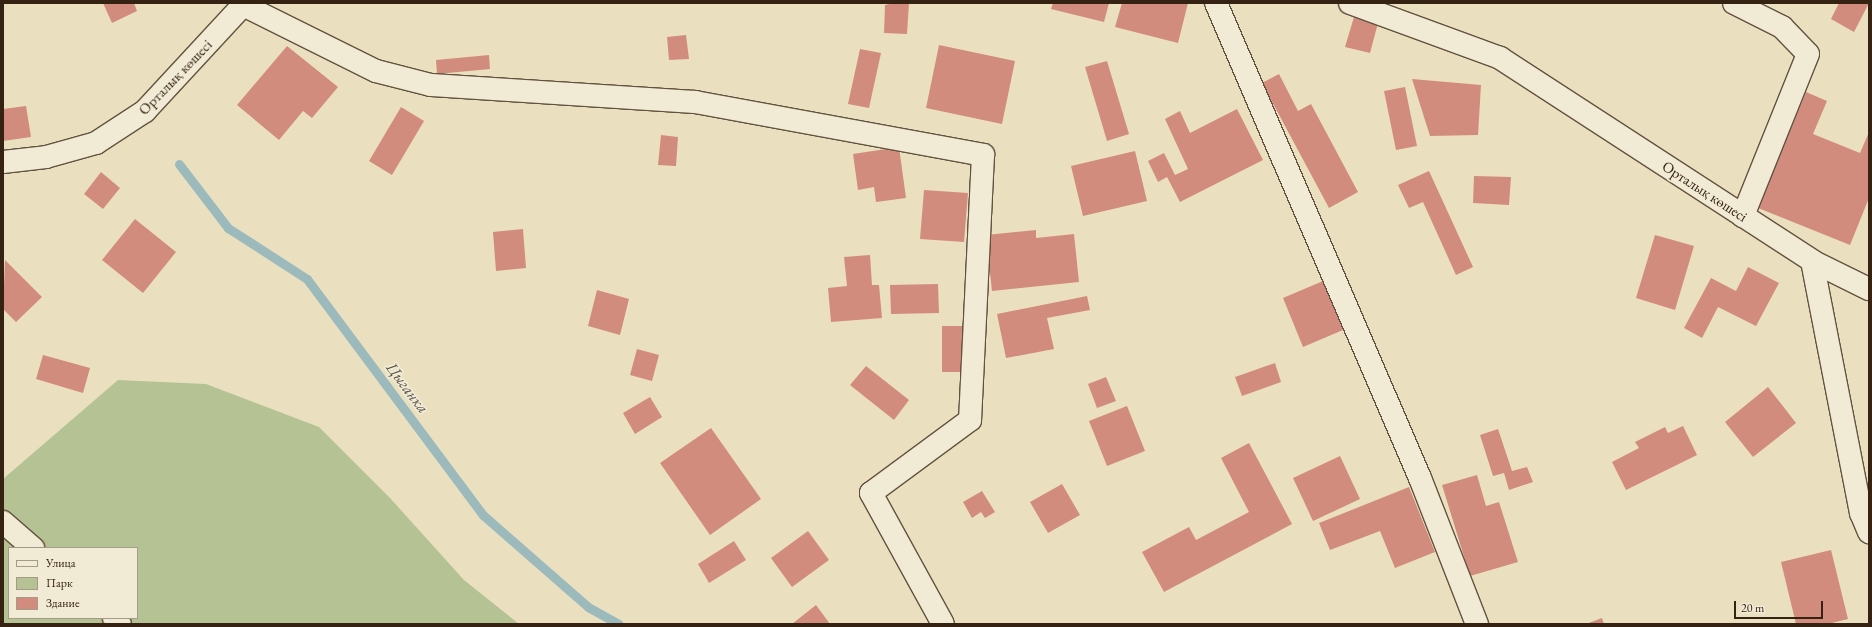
<!DOCTYPE html>
<html>
<head>
<meta charset="utf-8">
<style>
	body { margin:0 }
	#map { position:relative; width:1872px; height:627px; overflow:hidden; background:#eae0c0; font-family:"EB Garamond",serif }
	div>[style] { position:absolute }
	.green>* { inset:0; background:#b5c394 }
	.stream>* { height:9px; margin:-4.5px; padding:0 4.5px; transform-origin:4.5px; border-radius:4.5px; background:#9cbabc }
	.building>* { inset:0; background:#d18c7e }
	.roads { filter:drop-shadow(1px 0 #63523e) drop-shadow(-1px 0 #63523e) drop-shadow(0 1px #63523e) drop-shadow(0 -1px #63523e) }
	.minor>* { height:22px; margin:-11px; padding:0 11px; transform-origin:11px; border-radius:11px; background:#f1ebd6 }
	.tertiary>* { height:22px; margin:-11px; padding:0 11px; transform-origin:11px; border-radius:11px; background:#f1ebd6 }
	span { translate:-50% -50%; white-space:nowrap; text-align:center; line-height:1.15; -webkit-text-stroke:3.5px #f1ebd6; paint-order:stroke }
	.street-label { font-size:15px; color:#362213 }
	.water-label { font-size:16px; color:#555046; font-style:italic }
	.frame { position:absolute; inset:0; border:4px solid #362213; pointer-events:none }
	.legend { position:absolute; left:8px; top:547px; width:130px; height:72px; box-sizing:border-box; background:#f1ebd6; border:1px solid #a69b88; margin:0; padding:5px 7px; list-style:none; font-size:12px; color:#362213 }
	.legend li { display:flex; align-items:center; gap:8px; height:20px }
	.legend b { width:20px; border:1px solid #a69b88 }
	.scale { position:absolute; left:1734px; top:601px; width:89px; height:18px; box-sizing:border-box; border:2px solid #362213; border-top:0; padding-left:5px; font-size:12px; line-height:14px; white-space:nowrap; color:#362213; -webkit-text-stroke:3px #f1ebd6; paint-order:stroke }
</style>
</head>
<body>
<div id="map">
	<div class="green">
		<div style="clip-path:polygon(evenodd,118px 380px,206px 384px,319px 427px,390px 498px,464px 580px,519px 624px,3px 624px,3px 479px,118px 380px,9px 548px,137px 548px,137px 618px,9px 618px,9px 548px)"></div>
	</div>
	<div class="stream">
		<div style="left:179px;top:164px;width:81px;rotate:52.6deg"></div>
		<div style="left:228px;top:228px;width:94px;rotate:32.8deg"></div>
		<div style="left:307px;top:279px;width:294px;rotate:53.3deg"></div>
		<div style="left:483px;top:515px;width:140px;rotate:41.2deg"></div>
		<div style="left:588px;top:607px;width:35px;rotate:29deg"></div>
	</div>
	<div class="building">
		<div style="clip-path:polygon(103px 3px,134px 3px,137px 11px,112px 23px)"></div>
		<div style="clip-path:polygon(894px 3px,909px 3px,907px 34px,884px 33px,885px 5px)"></div>
		<div style="clip-path:polygon(1053px 3px,1109px 3px,1104px 22px,1051px 9px)"></div>
		<div style="clip-path:polygon(1122px 3px,1188px 3px,1178px 43px,1115px 27px)"></div>
		<div style="clip-path:polygon(1839px 3px,1869px 3px,1854px 32px,1831px 19px)"></div>
		<div style="clip-path:polygon(1354px 17px,1378px 23px,1370px 53px,1345px 47px)"></div>
		<div style="clip-path:polygon(686px 35px,689px 59px,669px 60px,667px 37px)"></div>
		<div style="clip-path:polygon(939px 45px,1015px 61px,1002px 124px,926px 108px)"></div>
		<div style="clip-path:polygon(287px 46px,338px 87px,312px 118px,303px 111px,279px 140px,237px 105px)"></div>
		<div style="clip-path:polygon(860px 49px,881px 53px,869px 108px,848px 104px)"></div>
		<div style="clip-path:polygon(489px 55px,490px 69px,437px 74px,436px 60px)"></div>
		<div style="clip-path:polygon(1107px 61px,1129px 134px,1107px 141px,1085px 67px)"></div>
		<div style="clip-path:polygon(1279px 74px,1298px 111px,1311px 104px,1358px 192px,1329px 208px,1262px 83px)"></div>
		<div style="clip-path:polygon(1412px 79px,1481px 85px,1478px 135px,1430px 136px)"></div>
		<div style="clip-path:polygon(1405px 87px,1417px 146px,1396px 150px,1384px 91px)"></div>
		<div style="clip-path:polygon(1806px 92px,1827px 101px,1813px 134px,1860px 153px,1869px 132px,1869px 198px,1850px 245px,1758px 208px)"></div>
		<div style="clip-path:polygon(26px 106px,31px 137px,3px 141px,3px 109px)"></div>
		<div style="clip-path:polygon(401px 107px,424px 121px,392px 175px,369px 161px)"></div>
		<div style="clip-path:polygon(1237px 109px,1263px 160px,1180px 202px,1167px 177px,1158px 182px,1148px 161px,1164px 153px,1175px 175px,1188px 169px,1165px 119px,1180px 111px,1190px 133px)"></div>
		<div style="clip-path:polygon(661px 135px,678px 137px,676px 166px,658px 165px)"></div>
		<div style="clip-path:polygon(899px 147px,906px 198px,876px 202px,874px 187px,858px 190px,853px 154px)"></div>
		<div style="clip-path:polygon(1135px 151px,1147px 201px,1083px 216px,1071px 166px)"></div>
		<div style="clip-path:polygon(1429px 171px,1473px 267px,1456px 275px,1423px 202px,1409px 208px,1398px 185px)"></div>
		<div style="clip-path:polygon(101px 172px,120px 188px,103px 209px,84px 194px)"></div>
		<div style="clip-path:polygon(1474px 176px,1511px 177px,1509px 205px,1473px 203px)"></div>
		<div style="clip-path:polygon(924px 190px,968px 193px,964px 242px,920px 239px)"></div>
		<div style="clip-path:polygon(135px 219px,176px 252px,143px 293px,102px 260px)"></div>
		<div style="clip-path:polygon(523px 229px,526px 268px,496px 271px,493px 232px)"></div>
		<div style="clip-path:polygon(1036px 230px,1036px 238px,1074px 234px,1079px 282px,992px 291px,986px 235px)"></div>
		<div style="clip-path:polygon(1655px 235px,1694px 246px,1675px 310px,1636px 298px)"></div>
		<div style="clip-path:polygon(870px 255px,872px 285px,879px 285px,882px 318px,831px 322px,828px 288px,847px 286px,844px 257px)"></div>
		<div style="clip-path:polygon(5px 260px,42px 297px,16px 322px,3px 309px)"></div>
		<div style="clip-path:polygon(1748px 267px,1779px 283px,1756px 326px,1718px 307px,1702px 338px,1684px 328px,1711px 278px,1736px 291px)"></div>
		<div style="clip-path:polygon(1323px 281px,1343px 330px,1303px 347px,1283px 298px)"></div>
		<div style="clip-path:polygon(938px 284px,939px 313px,891px 314px,890px 285px)"></div>
		<div style="clip-path:polygon(597px 290px,629px 299px,620px 335px,588px 326px)"></div>
		<div style="clip-path:polygon(1087px 296px,1090px 310px,1047px 318px,1054px 349px,1006px 358px,997px 314px)"></div>
		<div style="clip-path:polygon(942px 326px,964px 326px,963px 372px,942px 372px)"></div>
		<div style="clip-path:polygon(637px 349px,659px 355px,652px 381px,630px 375px)"></div>
		<div style="clip-path:polygon(43px 355px,90px 368px,83px 393px,36px 379px)"></div>
		<div style="clip-path:polygon(1275px 363px,1281px 382px,1242px 396px,1235px 377px)"></div>
		<div style="clip-path:polygon(866px 366px,909px 400px,894px 420px,850px 385px)"></div>
		<div style="clip-path:polygon(1106px 377px,1116px 401px,1097px 408px,1088px 384px)"></div>
		<div style="clip-path:polygon(1768px 387px,1796px 423px,1753px 457px,1725px 422px)"></div>
		<div style="clip-path:polygon(650px 397px,662px 417px,635px 434px,623px 413px)"></div>
		<div style="clip-path:polygon(1127px 406px,1145px 451px,1107px 466px,1089px 421px)"></div>
		<div style="clip-path:polygon(1683px 426px,1697px 455px,1626px 490px,1612px 462px,1639px 448px,1635px 442px,1665px 427px,1668px 433px)"></div>
		<div style="clip-path:polygon(711px 428px,761px 499px,710px 535px,660px 463px)"></div>
		<div style="clip-path:polygon(1498px 429px,1512px 471px,1527px 467px,1533px 482px,1509px 490px,1504px 473px,1493px 476px,1480px 435px)"></div>
		<div style="clip-path:polygon(1249px 443px,1292px 524px,1164px 592px,1142px 552px,1189px 527px,1196px 540px,1249px 512px,1221px 458px)"></div>
		<div style="clip-path:polygon(1340px 456px,1360px 499px,1313px 521px,1293px 478px)"></div>
		<div style="clip-path:polygon(1477px 475px,1486px 506px,1499px 502px,1518px 562px,1470px 576px,1442px 485px)"></div>
		<div style="clip-path:polygon(1062px 484px,1080px 515px,1048px 533px,1030px 502px)"></div>
		<div style="clip-path:polygon(1409px 487px,1435px 552px,1395px 568px,1380px 531px,1330px 550px,1319px 523px)"></div>
		<div style="clip-path:polygon(982px 491px,995px 512px,985px 518px,981px 512px,972px 518px,963px 502px)"></div>
		<div style="clip-path:polygon(808px 531px,829px 560px,792px 587px,771px 558px)"></div>
		<div style="clip-path:polygon(734px 541px,746px 560px,709px 583px,698px 564px)"></div>
		<div style="clip-path:polygon(1831px 550px,1848px 619px,1828px 624px,1796px 624px,1781px 562px)"></div>
		<div style="clip-path:polygon(816px 605px,830px 624px,792px 624px)"></div>
		<div style="clip-path:polygon(1602px 618px,1604px 624px,1586px 624px)"></div>
	</div>
	<div class="roads">
		<div class="minor">
			<div style="left:1216px;top:3px;width:517px;rotate:66.76deg"></div>
			<div style="left:1420px;top:478px;width:157px;rotate:68.7deg"></div>
			<div style="left:1734px;top:3px;width:54px;rotate:26.6deg"></div>
			<div style="left:1782px;top:27px;width:37px;rotate:46deg"></div>
			<div style="left:1808px;top:54px;width:175px;rotate:111.9deg"></div>
			<div style="left:243px;top:5px;width:148px;rotate:26.4deg"></div>
			<div style="left:376px;top:71px;width:57px;rotate:14.3deg"></div>
			<div style="left:431px;top:85px;width:265px;rotate:3.7deg"></div>
			<div style="left:695px;top:102px;width:293px;rotate:10.4deg"></div>
			<div style="left:983px;top:155px;width:265px;rotate:92.8deg"></div>
			<div style="left:970px;top:420px;width:123px;rotate:143.6deg"></div>
			<div style="left:871px;top:493px;width:149px;rotate:61.2deg"></div>
			<div style="left:1812px;top:261px;width:257px;rotate:79deg"></div>
			<div style="left:1861px;top:513px;width:21px;rotate:67deg"></div>
			<div style="left:1812px;top:261px;width:64px;rotate:26.2deg"></div>
			<div style="left:3px;top:522px;width:40px;rotate:41deg"></div>
			<div style="left:114px;top:618px;width:8px;rotate:45deg"></div>
		</div>
		<div class="tertiary">
			<div style="left:1350px;top:3px;width:160px;rotate:20.1deg"></div>
			<div style="left:1500px;top:58px;width:372px;rotate:33deg"></div>
			<div style="left:3px;top:162px;width:43px;rotate:-6.6deg"></div>
			<div style="left:46px;top:157px;width:52px;rotate:-15.6deg"></div>
			<div style="left:96px;top:143px;width:59px;rotate:-33.1deg"></div>
			<div style="left:145px;top:111px;width:147px;rotate:-47.2deg"></div>
		</div>
	</div>
	<div class="street-label">
		<span style="left:175px;top:77px;rotate:-46deg">Орталық көшесі</span>
		<span style="left:1705px;top:191px;rotate:33deg">Орталық көшесі</span>
	</div>
	<div class="water-label">
		<span style="left:407px;top:388px;rotate:53deg">Цыганка</span>
	</div>
	<div class="frame"></div>
	<ul class="legend">
	<li><b style="height:5px;background:#f1ebd6"></b>Улица</li>
	<li><b style="height:11px;background:#b5c394"></b>Парк</li>
	<li><b style="height:11px;background:#d18c7e"></b>Здание</li>
	</ul>
	<div class="scale">20 m</div>
</div>
</body>
</html>
